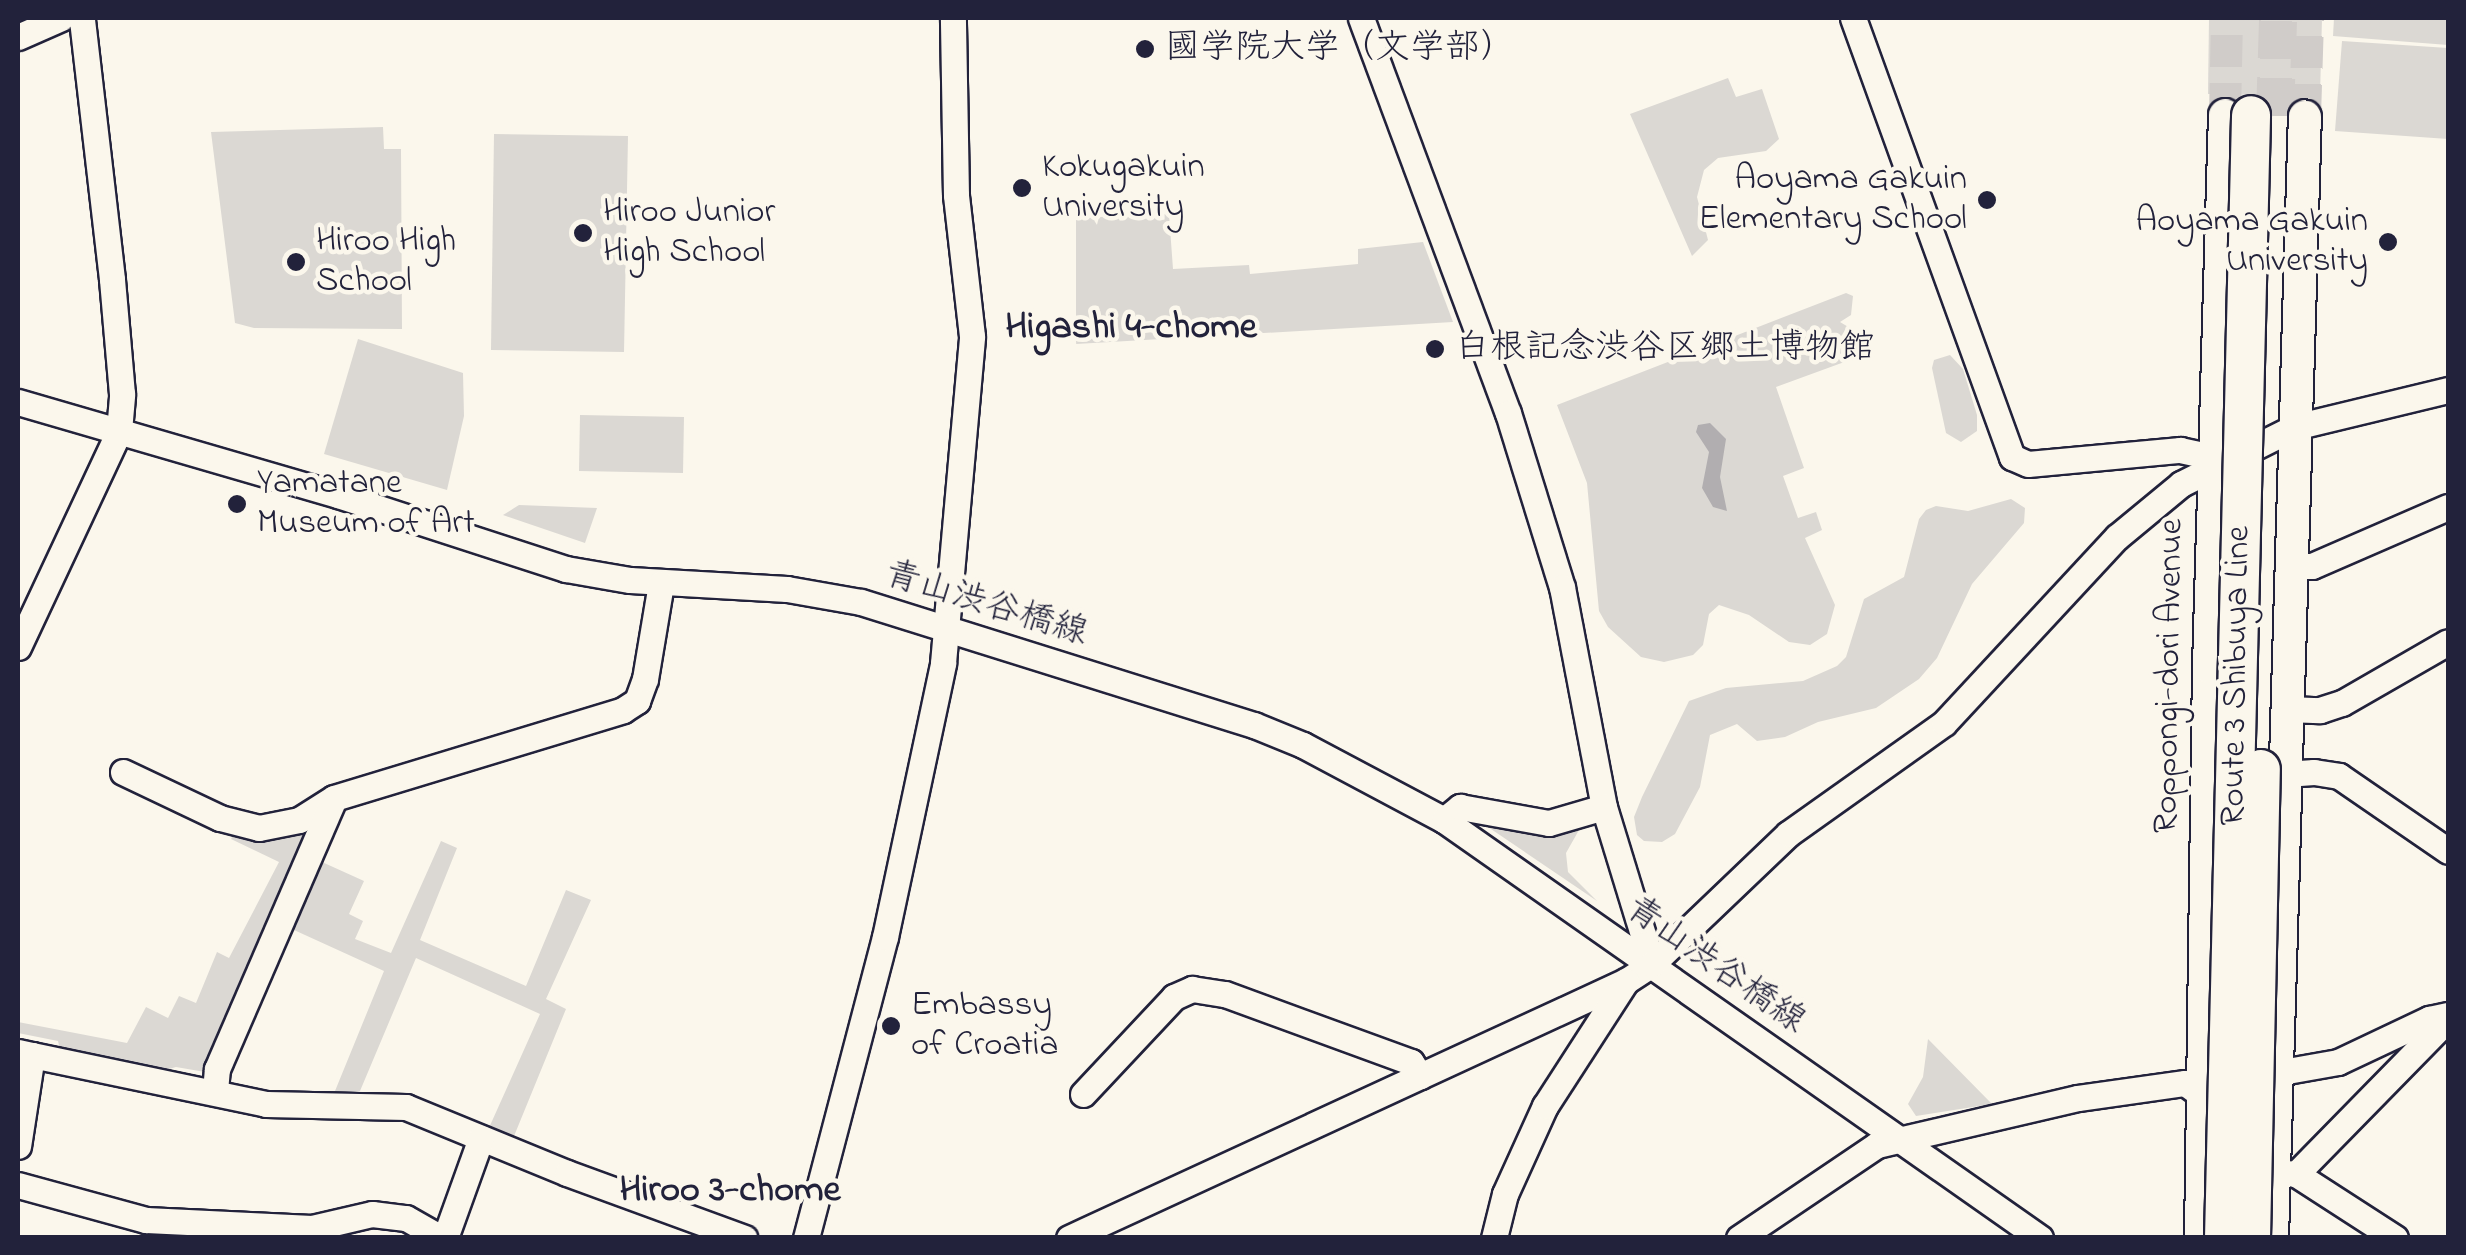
<!DOCTYPE html>
<html>
<head>
<meta charset="utf-8">
<style>
	body { margin:0 }
	#map { position:relative; width:2466px; height:1255px; overflow:hidden; background:#fbf7ec; font-family:"Indie Flower","Klee One",sans-serif }
	div>[style] { position:absolute }
	.green>* { inset:0; background:#dbd8d3 }
	.water>* { inset:0; background:#b1aeb0 }
	.major-tunnel>* { height:32px; margin-top:-16px; transform-origin:0; background:repeating-linear-gradient(90deg,#d0ccc9 0 32px,transparent 0 48px) }
	.highway-tunnel>* { height:38px; margin-top:-19px; transform-origin:0; background:repeating-linear-gradient(90deg,#d0ccc9 0 38px,transparent 0 57px) }
	.roads { filter:drop-shadow(2px 0 #22223b) drop-shadow(-2px 0 #22223b) drop-shadow(0 2px #22223b) drop-shadow(0 -2px #22223b) }
	.minor>* { height:25px; margin:-12.5px; padding:0 12.5px; transform-origin:12.5px; border-radius:12.5px; background:#fbf7ec }
	.major>* { height:32px; margin:-16px; padding:0 16px; transform-origin:16px; border-radius:16px; background:#fbf7ec }
	.bridges { filter:drop-shadow(2px 0 #22223b) drop-shadow(-2px 0 #22223b) drop-shadow(0 2px #22223b) drop-shadow(0 -2px #22223b) }
	.highway-bridge>* { height:38px; margin:-19px; padding:0 19px; transform-origin:19px; border-radius:19px; background:#fbf7ec }
	.dots>* { width:28px; height:28px; translate:-50% -50%; box-sizing:border-box; border:5px solid #fbf7ec; border-radius:50% }
	span { translate:-50% -50%; white-space:nowrap; text-align:center; line-height:1.15; -webkit-text-stroke:9px #fbf7ec; paint-order:stroke }
	.poi-label { font-size:35px; color:#22223b }
	.left { translate:0 -50%; text-align:left }
	.right { translate:-100% -50%; text-align:right }
	.street-label { font-size:35px; color:#22223b }
	.neighbourhood-label { font-size:38px; color:#22223b; font-weight:700 }
	.frame { position:absolute; inset:0; border:20px solid #22223b; pointer-events:none }
</style>
</head>
<body>
<div id="map">
	<div class="green">
		<div style="clip-path:polygon(2209px 18px,2322px 18px,2320px 96px,2208px 94px)"></div>
		<div style="clip-path:polygon(2334px 18px,2448px 18px,2448px 45px,2333px 36px)"></div>
		<div style="clip-path:polygon(2342px 41px,2448px 48px,2448px 139px,2335px 131px)"></div>
		<div style="clip-path:polygon(1728px 78px,1736px 97px,1762px 89px,1779px 139px,1766px 151px,1718px 158px,1704px 170px,1697px 197px,1708px 240px,1692px 256px,1630px 114px)"></div>
		<div style="clip-path:polygon(383px 127px,384px 149px,401px 149px,402px 329px,254px 328px,235px 323px,211px 132px)"></div>
		<div style="clip-path:polygon(494px 134px,628px 136px,624px 352px,491px 350px)"></div>
		<div style="clip-path:polygon(1169px 214px,1173px 269px,1249px 265px,1250px 274px,1358px 264px,1358px 249px,1423px 242px,1453px 322px,1076px 344px,1076px 218px)"></div>
		<div style="clip-path:polygon(1846px 293px,1853px 296px,1851px 315px,1840px 322px,1855px 331px,1858px 357px,1776px 387px,1804px 468px,1783px 476px,1798px 518px,1816px 512px,1822px 530px,1805px 538px,1835px 605px,1827px 634px,1810px 645px,1789px 642px,1749px 615px,1719px 605px,1709px 614px,1703px 645px,1693px 655px,1664px 662px,1641px 657px,1608px 627px,1599px 611px,1587px 483px,1557px 405px)"></div>
		<div style="clip-path:polygon(358px 339px,463px 373px,464px 416px,447px 490px,324px 454px)"></div>
		<div style="clip-path:polygon(1950px 355px,1963px 369px,1977px 415px,1977px 431px,1961px 442px,1946px 433px,1932px 368px,1934px 360px)"></div>
		<div style="clip-path:polygon(580px 415px,684px 417px,683px 473px,579px 471px)"></div>
		<div style="clip-path:polygon(2011px 499px,2025px 508px,2024px 523px,1972px 584px,1937px 658px,1919px 679px,1876px 708px,1818px 722px,1785px 737px,1757px 741px,1737px 724px,1710px 735px,1700px 787px,1675px 834px,1662px 842px,1644px 841px,1637px 835px,1634px 817px,1642px 797px,1689px 701px,1726px 688px,1803px 681px,1837px 666px,1846px 657px,1864px 599px,1904px 577px,1919px 519px,1926px 510px,1936px 506px,1968px 511px)"></div>
		<div style="clip-path:polygon(519px 505px,597px 508px,585px 543px,503px 515px)"></div>
		<div style="clip-path:polygon(1492px 818px,1579px 830px,1566px 853px,1568px 872px,1597px 901px,1488px 827px)"></div>
		<div style="clip-path:polygon(308px 828px,205px 1072px,176px 1067px,151px 1074px,62px 1059px,58px 1041px,18px 1033px,18px 1022px,127px 1043px,146px 1007px,168px 1018px,179px 996px,196px 1003px,217px 952px,229px 958px,279px 862px,231px 839px,234px 834px)"></div>
		<div style="clip-path:polygon(441px 841px,457px 848px,420px 940px,526px 986px,566px 890px,591px 900px,546px 999px,566px 1009px,512px 1141px,488px 1130px,540px 1014px,416px 958px,360px 1091px,335px 1091px,384px 971px,294px 930px,322px 862px,364px 881px,349px 914px,363px 921px,355px 939px,391px 953px)"></div>
		<div style="clip-path:polygon(1928px 1039px,1992px 1104px,1916px 1116px,1908px 1104px,1923px 1077px)"></div>
	</div>
	<div class="water">
		<div style="clip-path:polygon(1710px 423px,1726px 439px,1720px 477px,1727px 511px,1713px 507px,1702px 488px,1709px 452px,1696px 432px,1698px 425px)"></div>
	</div>
	<div class="major-tunnel">
		<div style="left:2225px;top:115px;width:97px;rotate:-88.8deg"></div>
		<div style="left:2305px;top:116px;width:98px;rotate:-88.2deg"></div>
	</div>
	<div class="highway-tunnel">
		<div style="left:2275px;top:116px;width:98px;rotate:-88.2deg"></div>
	</div>
	<div class="roads">
		<div class="minor">
			<div style="left:1361px;top:18px;width:421px;rotate:69.6deg"></div>
			<div style="left:1508px;top:413px;width:182px;rotate:72.8deg"></div>
			<div style="left:1562px;top:587px;width:224px;rotate:79.2deg"></div>
			<div style="left:1604px;top:807px;width:164px;rotate:73deg"></div>
			<div style="left:1853px;top:18px;width:467px;rotate:70.1deg"></div>
			<div style="left:2012px;top:457px;width:17px;rotate:24deg"></div>
			<div style="left:2028px;top:464px;width:153px;rotate:-5.3deg"></div>
			<div style="left:2180px;top:450px;width:19px;rotate:12deg"></div>
			<div style="left:2199px;top:454px;width:18px;rotate:34deg"></div>
			<div style="left:18px;top:37px;width:47px;rotate:-23.8deg"></div>
			<div style="left:18px;top:402px;width:333px;rotate:16.2deg"></div>
			<div style="left:338px;top:495px;width:240px;rotate:18deg"></div>
			<div style="left:566px;top:569px;width:65px;rotate:9.8deg"></div>
			<div style="left:630px;top:580px;width:157px;rotate:3.3deg"></div>
			<div style="left:787px;top:589px;width:75px;rotate:10deg"></div>
			<div style="left:861px;top:602px;width:412px;rotate:17.4deg"></div>
			<div style="left:1254px;top:725px;width:53px;rotate:22.2deg"></div>
			<div style="left:1303px;top:745px;width:160px;rotate:28deg"></div>
			<div style="left:1444px;top:820px;width:728px;rotate:35.04deg"></div>
			<div style="left:2288px;top:566px;width:24px"></div>
			<div style="left:2312px;top:566px;width:148px;rotate:-23.5deg"></div>
			<div style="left:18px;top:647px;width:238px;rotate:-64.9deg"></div>
			<div style="left:119px;top:431px;width:37px;rotate:-85deg"></div>
			<div style="left:122px;top:394px;width:115px;rotate:-95deg"></div>
			<div style="left:112px;top:279px;width:263px;rotate:-96.6deg"></div>
			<div style="left:2286px;top:709px;width:34px;rotate:2deg"></div>
			<div style="left:2320px;top:710px;width:23px;rotate:-18deg"></div>
			<div style="left:2342px;top:703px;width:122px;rotate:-29.9deg"></div>
			<div style="left:123px;top:772px;width:107px;rotate:25.4deg"></div>
			<div style="left:220px;top:818px;width:40px;rotate:14.4deg"></div>
			<div style="left:259px;top:828px;width:41px;rotate:-11.3deg"></div>
			<div style="left:299px;top:820px;width:41px;rotate:-32.2deg"></div>
			<div style="left:334px;top:798px;width:302px;rotate:-16.9deg"></div>
			<div style="left:623px;top:710px;width:17px;rotate:-33deg"></div>
			<div style="left:637px;top:701px;width:23px;rotate:-70deg"></div>
			<div style="left:645px;top:679px;width:97px;rotate:-80.5deg"></div>
			<div style="left:2285px;top:774px;width:29px;rotate:-4deg"></div>
			<div style="left:2314px;top:772px;width:25px;rotate:9deg"></div>
			<div style="left:2339px;top:776px;width:132px;rotate:34.5deg"></div>
			<div style="left:1444px;top:820px;width:21px;rotate:-39deg"></div>
			<div style="left:1460px;top:807px;width:90px;rotate:10.2deg"></div>
			<div style="left:1549px;top:823px;width:57px;rotate:-16.2deg"></div>
			<div style="left:18px;top:1052px;width:14px;rotate:12deg"></div>
			<div style="left:32px;top:1055px;width:92px;rotate:98.7deg"></div>
			<div style="left:32px;top:1055px;width:239px;rotate:11.8deg"></div>
			<div style="left:266px;top:1104px;width:140px;rotate:1.2deg"></div>
			<div style="left:406px;top:1107px;width:174px;rotate:22.3deg"></div>
			<div style="left:567px;top:1173px;width:189px;rotate:20.1deg"></div>
			<div style="left:2276px;top:1073px;width:63px;rotate:-10.1deg"></div>
			<div style="left:2338px;top:1062px;width:101px;rotate:-25.3deg"></div>
			<div style="left:2429px;top:1019px;width:19px;rotate:-12deg"></div>
			<div style="left:215px;top:1091px;width:22px;rotate:-85deg"></div>
			<div style="left:217px;top:1069px;width:295px;rotate:-66.6deg"></div>
			<div style="left:1083px;top:1094px;width:133px;rotate:-46.8deg"></div>
			<div style="left:1174px;top:997px;width:20px;rotate:-24deg"></div>
			<div style="left:1192px;top:989px;width:33px;rotate:9deg"></div>
			<div style="left:1225px;top:994px;width:198px;rotate:20.1deg"></div>
			<div style="left:1411px;top:1062px;width:17px;rotate:57deg"></div>
			<div style="left:2274px;top:1172px;width:22px;rotate:5deg"></div>
			<div style="left:2296px;top:1174px;width:217px;rotate:-45.6deg"></div>
			<div style="left:2296px;top:1174px;width:118px;rotate:32.9deg"></div>
			<div style="left:18px;top:1185px;width:133px;rotate:15.3deg"></div>
			<div style="left:146px;top:1220px;width:166px;rotate:2.8deg"></div>
			<div style="left:312px;top:1228px;width:62px;rotate:-13.1deg"></div>
			<div style="left:372px;top:1214px;width:34px;rotate:7deg"></div>
			<div style="left:406px;top:1218px;width:40px;rotate:29.7deg"></div>
			<div style="left:445px;top:1238px;width:106px;rotate:-70.2deg"></div>
			<div style="left:806px;top:1238px;width:311px;rotate:-75.3deg"></div>
			<div style="left:885px;top:937px;width:280px;rotate:-78deg"></div>
			<div style="left:943px;top:663px;width:328px;rotate:-84.9deg"></div>
			<div style="left:972px;top:336px;width:142px;rotate:-96.5deg"></div>
			<div style="left:956px;top:195px;width:177px;rotate:-91deg"></div>
			<div style="left:1069px;top:1238px;width:613px;rotate:-24.77deg"></div>
			<div style="left:1626px;top:981px;width:31px;rotate:-33deg"></div>
			<div style="left:1652px;top:964px;width:188px;rotate:-43.7deg"></div>
			<div style="left:1788px;top:834px;width:191px;rotate:-35.4deg"></div>
			<div style="left:1944px;top:723px;width:254px;rotate:-47.1deg"></div>
			<div style="left:2117px;top:537px;width:83px;rotate:-39.6deg"></div>
			<div style="left:2181px;top:484px;width:127px;rotate:-26.6deg"></div>
			<div style="left:2295px;top:427px;width:157px;rotate:-13.6deg"></div>
			<div style="left:1494px;top:1238px;width:45px;rotate:-76deg"></div>
			<div style="left:1505px;top:1194px;width:97px;rotate:-65.6deg"></div>
			<div style="left:1545px;top:1106px;width:149px;rotate:-57.1deg"></div>
			<div style="left:1739px;top:1238px;width:166px;rotate:-34deg"></div>
			<div style="left:1877px;top:1145px;width:206px;rotate:-13.2deg"></div>
			<div style="left:2078px;top:1098px;width:108px;rotate:-8deg"></div>
			<div style="left:2185px;top:1083px;width:24px;rotate:36deg"></div>
		</div>
		<div class="major">
			<div style="left:2201px;top:1238px;width:571px;rotate:-89.2deg"></div>
			<div style="left:2209px;top:667px;width:552px;rotate:-88.34deg"></div>
			<div style="left:2272px;top:1238px;width:1122px;rotate:-88.32deg"></div>
		</div>
	</div>
	<div class="bridges">
		<div class="highway-bridge">
			<div style="left:2224px;top:1238px;width:1123px;rotate:-88.62deg"></div>
			<div style="left:2251px;top:1238px;width:469px;rotate:-88.8deg"></div>
		</div>
	</div>
	<div class="dots">
		<div style="left:1145px;top:49px;background:#22223b"></div>
		<div style="left:1022px;top:188px;background:#22223b"></div>
		<div style="left:1987px;top:200px;background:#22223b"></div>
		<div style="left:583px;top:233px;background:#22223b"></div>
		<div style="left:2388px;top:242px;background:#22223b"></div>
		<div style="left:296px;top:262px;background:#22223b"></div>
		<div style="left:1435px;top:349px;background:#22223b"></div>
		<div style="left:237px;top:504px;background:#22223b"></div>
		<div style="left:891px;top:1026px;background:#22223b"></div>
	</div>
	<div class="poi-label">
		<span class="left" style="left:1165px;top:49px">國学院大学（文学部）</span>
		<span class="left" style="left:1042px;top:188px">Kokugakuin<br>University</span>
		<span class="right" style="left:1967px;top:200px">Aoyama Gakuin<br>Elementary School</span>
		<span class="left" style="left:603px;top:233px">Hiroo Junior<br>High School</span>
		<span class="right" style="left:2368px;top:242px">Aoyama Gakuin<br>University</span>
		<span class="left" style="left:316px;top:262px">Hiroo High<br>School</span>
		<span class="left" style="left:1455px;top:349px">白根記念渋谷区郷土博物館</span>
		<span class="left" style="left:257px;top:504px">Yamatane<br>Museum of Art</span>
		<span class="left" style="left:911px;top:1026px">Embassy<br>of Croatia</span>
	</div>
	<div class="street-label">
		<span style="left:986px;top:605px;rotate:17deg">青山渋谷橋線</span>
		<span style="left:2170px;top:676px;rotate:-89deg">Roppongi-dori Avenue</span>
		<span style="left:2237px;top:676px;rotate:-89deg">Route 3 Shibuya Line</span>
		<span style="left:1715px;top:966px;rotate:35deg">青山渋谷橋線</span>
	</div>
	<div class="neighbourhood-label">
		<span style="left:1131px;top:329px">Higashi 4-chome</span>
		<span style="left:730px;top:1192px">Hiroo 3-chome</span>
	</div>
	<div class="frame"></div>
</div>
</body>
</html>
